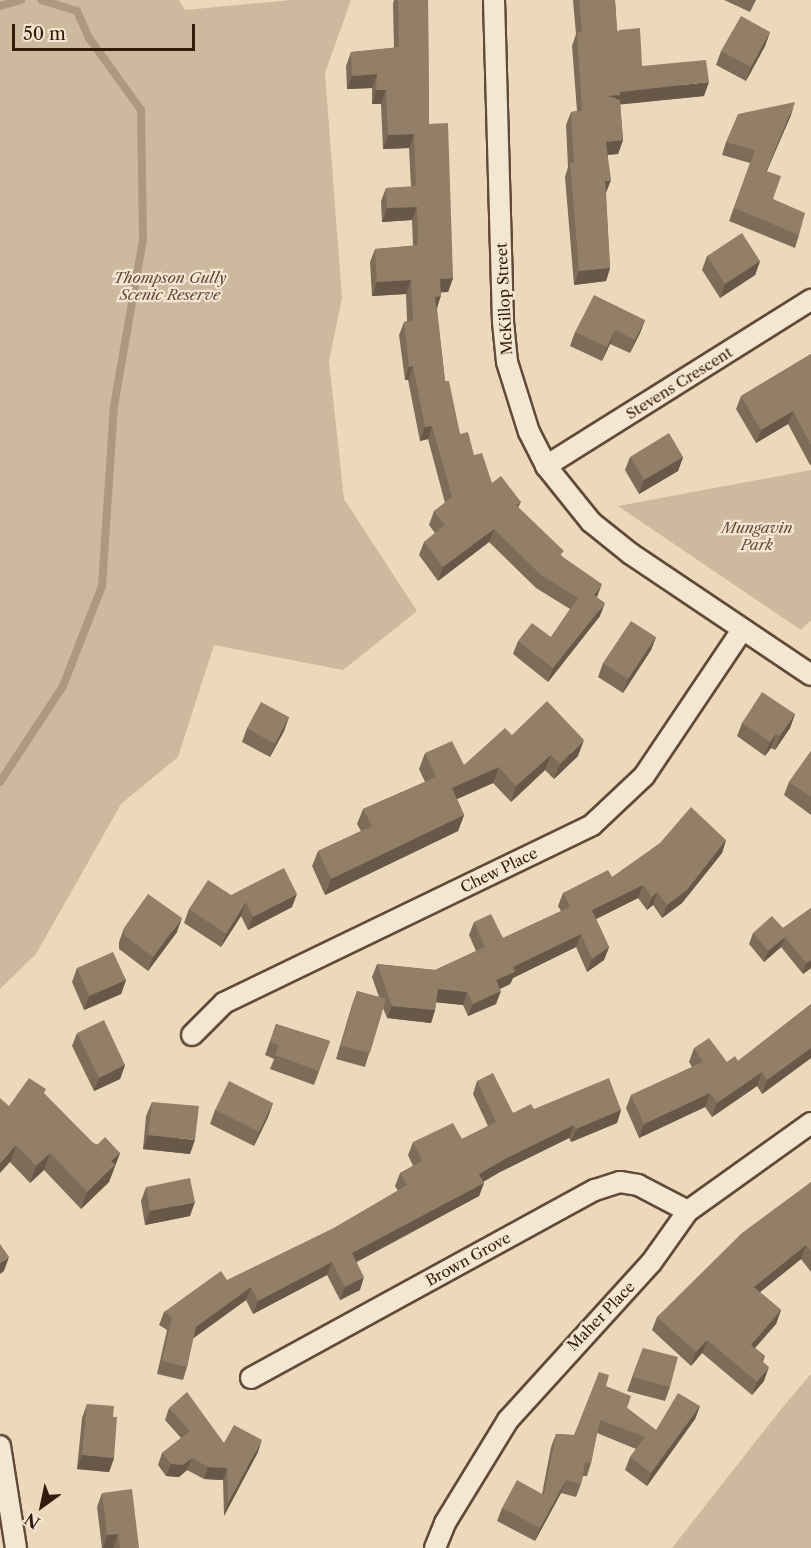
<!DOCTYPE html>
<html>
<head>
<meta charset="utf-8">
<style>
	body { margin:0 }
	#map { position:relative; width:811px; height:1548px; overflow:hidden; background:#ecd9bc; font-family:"Libre Caslon Text",serif }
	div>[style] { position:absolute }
	.green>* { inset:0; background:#cdb99e }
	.stream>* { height:8px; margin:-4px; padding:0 4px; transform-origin:4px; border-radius:4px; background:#ad9880 }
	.roads { filter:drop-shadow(2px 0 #614a37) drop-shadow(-2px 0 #614a37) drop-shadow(0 2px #614a37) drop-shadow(0 -2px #614a37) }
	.street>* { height:20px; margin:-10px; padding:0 10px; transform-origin:10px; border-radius:10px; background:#f3e6d3 }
	.wall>* { inset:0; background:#7e6c59 }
	.shaded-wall>* { inset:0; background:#675848 }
	.building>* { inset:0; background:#937e67 }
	span { translate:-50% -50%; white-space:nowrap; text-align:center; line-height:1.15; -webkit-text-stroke:4.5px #f3e6d3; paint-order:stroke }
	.park-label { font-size:15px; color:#614a37; font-style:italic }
	.street-label { font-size:15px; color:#331b0b }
	.north { position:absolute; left:12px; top:1476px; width:60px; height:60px; -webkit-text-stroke:4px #f3e6d3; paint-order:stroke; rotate:213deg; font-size:16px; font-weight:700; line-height:24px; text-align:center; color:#331b0b }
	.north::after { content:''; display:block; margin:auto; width:21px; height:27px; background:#331b0b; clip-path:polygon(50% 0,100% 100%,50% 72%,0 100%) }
	.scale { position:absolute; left:12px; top:24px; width:183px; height:27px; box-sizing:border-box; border:3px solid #331b0b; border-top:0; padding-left:8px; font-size:18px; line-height:21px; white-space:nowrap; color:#331b0b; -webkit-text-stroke:4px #f3e6d3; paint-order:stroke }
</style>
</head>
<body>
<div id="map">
	<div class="green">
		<div style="clip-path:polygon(0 0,179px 0,185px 10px,291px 0,351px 0,325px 73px,342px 298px,329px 361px,344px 499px,417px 611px,343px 670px,214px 645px,178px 757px,121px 804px,36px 954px,0 989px)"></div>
		<div style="clip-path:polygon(811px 470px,811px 620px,801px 630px,618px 506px)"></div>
		<div style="clip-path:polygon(811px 1374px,811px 1548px,672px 1548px,778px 1413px)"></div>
	</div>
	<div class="stream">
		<div style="left:0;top:6px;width:22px;rotate:-16deg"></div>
		<div style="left:0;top:782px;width:115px;rotate:-56.7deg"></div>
		<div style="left:63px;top:686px;width:107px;rotate:-68.7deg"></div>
		<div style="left:102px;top:586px;width:180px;rotate:-86.2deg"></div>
		<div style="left:114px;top:406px;width:169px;rotate:-80.1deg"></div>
		<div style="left:143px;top:240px;width:130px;rotate:-90.9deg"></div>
		<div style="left:141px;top:110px;width:89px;rotate:-125.8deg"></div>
		<div style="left:89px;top:38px;width:30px;rotate:-114deg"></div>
		<div style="left:77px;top:11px;width:37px;rotate:-163deg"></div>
	</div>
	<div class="roads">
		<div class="street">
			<div style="left:494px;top:0;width:322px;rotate:88.4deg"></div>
			<div style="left:503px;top:322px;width:40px;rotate:84.3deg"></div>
			<div style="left:507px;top:362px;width:73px;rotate:72.6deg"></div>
			<div style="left:529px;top:432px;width:38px;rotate:63deg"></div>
			<div style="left:546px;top:466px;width:72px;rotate:51.2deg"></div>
			<div style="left:591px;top:522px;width:51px;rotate:38.7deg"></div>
			<div style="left:631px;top:554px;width:217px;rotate:33.9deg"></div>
			<div style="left:546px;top:466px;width:313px;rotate:-32.1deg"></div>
			<div style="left:192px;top:1035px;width:45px;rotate:-45deg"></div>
			<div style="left:224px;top:1003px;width:409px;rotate:-25.8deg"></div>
			<div style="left:592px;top:825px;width:71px;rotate:-43.3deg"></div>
			<div style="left:644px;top:776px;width:176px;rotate:-56.1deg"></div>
			<div style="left:251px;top:1378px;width:392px;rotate:-28.7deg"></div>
			<div style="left:595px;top:1190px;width:26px;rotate:-18deg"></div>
			<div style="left:620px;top:1182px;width:18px;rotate:9deg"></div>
			<div style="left:638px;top:1185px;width:56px;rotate:27.5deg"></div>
			<div style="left:0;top:1446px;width:103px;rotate:81.1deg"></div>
			<div style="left:435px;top:1548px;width:27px;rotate:-68deg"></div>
			<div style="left:445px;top:1523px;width:121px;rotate:-58.5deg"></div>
			<div style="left:508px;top:1420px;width:212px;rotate:-47.7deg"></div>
			<div style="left:651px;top:1263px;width:64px;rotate:-54.6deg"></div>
			<div style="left:688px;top:1211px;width:151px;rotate:-35.6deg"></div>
		</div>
	</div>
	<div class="wall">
		<div style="clip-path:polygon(394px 0,428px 0,429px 124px,453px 278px,448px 292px,441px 292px,437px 309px,445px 381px,460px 434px,474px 455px,492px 483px,521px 502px,518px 508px,562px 556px,597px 597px,600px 616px,548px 682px,513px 654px,518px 641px,551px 637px,570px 609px,536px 588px,489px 542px,438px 581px,419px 555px,424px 542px,435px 533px,429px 525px,434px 511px,445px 503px,428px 439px,420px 441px,408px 380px,405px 380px,399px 335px,404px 322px,407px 321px,406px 294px,372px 296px,370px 262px,375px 249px,413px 246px,412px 220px,382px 222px,381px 201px,386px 188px,411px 187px,409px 148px,383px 149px,381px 104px,372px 104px,372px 88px,347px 89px,346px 66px,351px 52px,394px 48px,393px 3px)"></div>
		<div style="clip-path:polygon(573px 0,615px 0,617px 30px,642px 66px,704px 96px,620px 104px,623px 140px,618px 154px,608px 155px,606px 193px,610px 268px,606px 281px,574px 285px,565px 177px,568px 167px,566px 125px,571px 112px,577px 111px,572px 46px,576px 34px)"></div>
		<div style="clip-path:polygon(724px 0,756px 0,750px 12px)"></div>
		<div style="clip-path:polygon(770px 32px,765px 46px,746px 81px,716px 65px,721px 51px)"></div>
		<div style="clip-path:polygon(791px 115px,767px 171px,773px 199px,799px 235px,795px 248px,729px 221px,750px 163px,722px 155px,726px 142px)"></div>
		<div style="clip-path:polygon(707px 256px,760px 261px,755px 275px,720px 298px,702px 270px)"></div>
		<div style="clip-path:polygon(645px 320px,640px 333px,630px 353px,610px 344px,602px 361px,570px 346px,575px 332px)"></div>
		<div style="clip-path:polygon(811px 354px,811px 465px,810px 465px,788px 424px,756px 443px,736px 409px,741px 396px)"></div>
		<div style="clip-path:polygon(630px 457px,683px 457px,678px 471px,639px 494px,625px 470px)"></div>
		<div style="clip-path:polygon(656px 637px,651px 650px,623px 693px,598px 677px,603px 663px)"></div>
		<div style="clip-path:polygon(795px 714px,790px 728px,775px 750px,771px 748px,765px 756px,737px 736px,742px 723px)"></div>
		<div style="clip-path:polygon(289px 717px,284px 731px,270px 757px,242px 742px,247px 728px)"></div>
		<div style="clip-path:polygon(512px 735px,578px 756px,554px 779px,545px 770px,511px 802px,493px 783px,457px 799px,464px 815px,458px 831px,325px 895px,312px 866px,318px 851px,361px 831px,357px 824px,363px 809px,425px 782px,419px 769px,425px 753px,464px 765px)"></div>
		<div style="clip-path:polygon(811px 751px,811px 815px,784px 795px,789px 782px)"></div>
		<div style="clip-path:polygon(726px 840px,722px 853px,682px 903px,662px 918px,653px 905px,647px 910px,638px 898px,596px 919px,609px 947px,604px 960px,587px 972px,576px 947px,513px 978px,510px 984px,500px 989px,496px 1004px,468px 1016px,463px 1005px,436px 1002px,435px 1010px,431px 1023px,387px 1018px,383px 1008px,365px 1067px,336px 1059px,352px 1005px,357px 991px,379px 997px,372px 977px,377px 964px,435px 970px,476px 951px,469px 935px,474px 922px,503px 938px,561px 911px,558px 906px,563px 893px)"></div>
		<div style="clip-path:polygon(231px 895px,292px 907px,248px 930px,241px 916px,221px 947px,184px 923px,189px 909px)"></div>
		<div style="clip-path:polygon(811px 908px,811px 968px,803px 974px,781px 947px,764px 962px,749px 944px,753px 933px,783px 928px)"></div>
		<div style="clip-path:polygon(124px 928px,177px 932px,148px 971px,119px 949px,119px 942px)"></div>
		<div style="clip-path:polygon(77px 968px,126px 980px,121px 994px,84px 1010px,72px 982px)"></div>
		<div style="clip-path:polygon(811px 1004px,811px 1058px,762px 1094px,757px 1086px,712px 1117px,705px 1107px,639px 1138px,626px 1108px,631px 1095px,692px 1067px,689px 1062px,694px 1048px,727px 1062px,738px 1061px)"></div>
		<div style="clip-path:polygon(276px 1024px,330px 1041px,314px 1085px,270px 1069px,274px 1059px,265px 1055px)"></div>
		<div style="clip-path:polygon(77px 1033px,125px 1065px,120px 1079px,94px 1091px,72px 1046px)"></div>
		<div style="clip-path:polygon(477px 1081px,513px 1113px,534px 1109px,621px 1110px,617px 1123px,571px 1142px,569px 1138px,500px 1172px,483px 1182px,484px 1183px,479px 1196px,357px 1262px,360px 1290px,340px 1300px,327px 1275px,253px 1314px,246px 1300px,193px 1338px,187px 1367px,183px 1380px,157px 1374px,167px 1330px,159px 1325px,164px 1312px,334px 1228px,398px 1191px,395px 1186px,400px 1173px,413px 1166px,408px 1155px,413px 1142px,462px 1139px,488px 1126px,473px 1094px)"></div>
		<div style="clip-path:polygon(44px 1094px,93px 1143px,120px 1153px,109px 1182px,81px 1209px,44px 1170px,30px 1183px,10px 1162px,9px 1106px)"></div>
		<div style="clip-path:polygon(152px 1102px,190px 1154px,143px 1149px,146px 1116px)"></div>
		<div style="clip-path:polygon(273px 1103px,268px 1117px,254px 1146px,210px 1124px,215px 1110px)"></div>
		<div style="clip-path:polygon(811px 1182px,811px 1272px,801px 1259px,760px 1292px,781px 1310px,776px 1324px,755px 1348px,765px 1356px,763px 1362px,764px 1381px,752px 1395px,702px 1353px,691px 1366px,652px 1330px,657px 1317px)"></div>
		<div style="clip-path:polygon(146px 1187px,190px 1216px,145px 1225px,141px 1201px)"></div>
		<div style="clip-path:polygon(643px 1348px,670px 1387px,665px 1401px,627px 1391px)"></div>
		<div style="clip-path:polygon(606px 1386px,627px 1408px,656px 1430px,700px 1406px,695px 1419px,647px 1486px,625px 1470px,630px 1457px,636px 1449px,597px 1433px,591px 1463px,587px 1476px,583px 1476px,581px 1484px,576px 1497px,561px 1493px,535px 1541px,497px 1521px,502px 1508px,542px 1494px,551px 1447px,556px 1434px,574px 1435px)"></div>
		<div style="clip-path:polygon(87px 1404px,113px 1417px,114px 1458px,109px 1472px,77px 1469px,82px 1418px)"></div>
		<div style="clip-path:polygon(169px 1408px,224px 1443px,258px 1452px,224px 1516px,223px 1480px,204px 1479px,187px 1470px,179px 1477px,166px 1476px,158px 1465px,162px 1453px,181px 1438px,165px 1420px)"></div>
		<div style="clip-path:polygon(102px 1493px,139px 1548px,102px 1548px,97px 1507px)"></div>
	</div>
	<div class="shaded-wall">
		<div style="clip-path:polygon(770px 32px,765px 46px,746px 81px,751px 67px)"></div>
		<div style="clip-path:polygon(377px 74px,372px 88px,347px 89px,352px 76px)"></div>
		<div style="clip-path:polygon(709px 82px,704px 96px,616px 105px,608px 96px,620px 92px)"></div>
		<div style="clip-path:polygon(376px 90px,386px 90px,381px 104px,372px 104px)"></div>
		<div style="clip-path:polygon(795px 102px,791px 115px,761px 183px,766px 171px)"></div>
		<div style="clip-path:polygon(414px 134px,409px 148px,383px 149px,388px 135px)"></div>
		<div style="clip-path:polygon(623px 140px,618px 154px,602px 155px,606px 142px)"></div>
		<div style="clip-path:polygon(611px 180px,606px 193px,605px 181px)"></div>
		<div style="clip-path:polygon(417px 207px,412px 220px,382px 222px,387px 208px)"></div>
		<div style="clip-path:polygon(760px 261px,755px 275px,720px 298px,725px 284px)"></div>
		<div style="clip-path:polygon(610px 268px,606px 281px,574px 285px,579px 271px)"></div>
		<div style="clip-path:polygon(453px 278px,448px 292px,435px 293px,440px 279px)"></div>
		<div style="clip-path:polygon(411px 280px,406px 294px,372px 296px,377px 282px)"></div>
		<div style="clip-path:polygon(441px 296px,436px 310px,435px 297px)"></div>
		<div style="clip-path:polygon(645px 320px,640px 333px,630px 353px,635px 340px)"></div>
		<div style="clip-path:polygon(615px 330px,610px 344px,602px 361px,607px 347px)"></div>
		<div style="clip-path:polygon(413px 366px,408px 380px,405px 380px,409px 367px)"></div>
		<div style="clip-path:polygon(793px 411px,788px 424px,756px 443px,761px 430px)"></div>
		<div style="clip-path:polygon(432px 426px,428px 439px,420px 441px,425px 427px)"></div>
		<div style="clip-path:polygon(683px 457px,678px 471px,639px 494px,644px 480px)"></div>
		<div style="clip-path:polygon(494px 529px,489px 542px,438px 581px,443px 567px)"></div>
		<div style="clip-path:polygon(602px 584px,597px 597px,594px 595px)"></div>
		<div style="clip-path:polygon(605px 603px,600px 616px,548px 682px,553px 668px)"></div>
		<div style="clip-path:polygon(656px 637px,651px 650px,623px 693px,628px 679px)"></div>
		<div style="clip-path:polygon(795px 714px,790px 728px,775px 750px,780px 736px)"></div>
		<div style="clip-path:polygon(289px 717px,284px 731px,270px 757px,275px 744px)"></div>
		<div style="clip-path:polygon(776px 734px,771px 748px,765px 756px,770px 742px)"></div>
		<div style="clip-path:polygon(584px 740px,578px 756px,554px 779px,560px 764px)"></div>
		<div style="clip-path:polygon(551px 755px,545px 770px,511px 802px,516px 786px)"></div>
		<div style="clip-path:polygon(499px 767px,493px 783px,446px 804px,452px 788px)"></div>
		<div style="clip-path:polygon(464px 815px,458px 831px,325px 895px,331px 879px)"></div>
		<div style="clip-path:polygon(726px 840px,722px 853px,682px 903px,662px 918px,667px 905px)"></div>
		<div style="clip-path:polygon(643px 885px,638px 898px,588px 923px,592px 910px)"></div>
		<div style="clip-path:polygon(657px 892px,653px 905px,647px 910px,652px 897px)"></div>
		<div style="clip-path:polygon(297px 894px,292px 907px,248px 930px,253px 917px)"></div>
		<div style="clip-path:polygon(246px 902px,241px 916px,221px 947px,226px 934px)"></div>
		<div style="clip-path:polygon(182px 918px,177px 932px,148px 971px,153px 957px)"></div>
		<div style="clip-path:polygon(581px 934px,576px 947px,513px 978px,510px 984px,491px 993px,496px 980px,513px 967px)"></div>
		<div style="clip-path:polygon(785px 937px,781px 947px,764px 962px,768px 951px)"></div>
		<div style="clip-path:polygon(609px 947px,604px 960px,587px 972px,592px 959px)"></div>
		<div style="clip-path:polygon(811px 960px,811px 968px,803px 974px,806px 963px)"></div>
		<div style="clip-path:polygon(126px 980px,121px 994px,84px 1010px,89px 996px)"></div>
		<div style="clip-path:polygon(438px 989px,467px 992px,463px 1005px,433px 1002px)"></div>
		<div style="clip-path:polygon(501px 991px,496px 1004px,468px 1016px,473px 1004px)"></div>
		<div style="clip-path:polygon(392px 1006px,435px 1010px,431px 1023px,387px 1018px)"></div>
		<div style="clip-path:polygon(811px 1048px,811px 1058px,762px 1094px,767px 1080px)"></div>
		<div style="clip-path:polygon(125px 1065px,120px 1079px,94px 1091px,99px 1078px)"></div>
		<div style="clip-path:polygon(762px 1072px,757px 1086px,712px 1117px,717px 1103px)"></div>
		<div style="clip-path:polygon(710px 1093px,705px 1107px,639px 1138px,644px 1124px)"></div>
		<div style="clip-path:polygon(273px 1103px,268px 1117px,254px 1146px,259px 1132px)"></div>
		<div style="clip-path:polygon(621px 1110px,617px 1123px,571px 1142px,576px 1129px)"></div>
		<div style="clip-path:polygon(574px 1125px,569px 1138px,500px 1172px,474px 1187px,479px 1174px,505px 1159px)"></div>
		<div style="clip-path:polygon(148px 1135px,195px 1140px,190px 1154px,143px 1149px)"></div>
		<div style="clip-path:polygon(16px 1145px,10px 1162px,0 1173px,0 1163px)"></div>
		<div style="clip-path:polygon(50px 1153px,44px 1170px,30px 1183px,36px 1166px)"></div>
		<div style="clip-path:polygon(120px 1153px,109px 1182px,81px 1209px,87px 1192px,111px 1161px)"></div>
		<div style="clip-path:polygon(484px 1183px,479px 1196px,348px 1266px,352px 1253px)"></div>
		<div style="clip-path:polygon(195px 1202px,190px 1216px,145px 1225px,150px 1211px)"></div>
		<div style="clip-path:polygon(806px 1245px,801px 1259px,749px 1301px,754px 1287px)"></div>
		<div style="clip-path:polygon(9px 1257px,4px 1271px,0 1274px,0 1263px)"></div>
		<div style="clip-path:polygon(332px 1262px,327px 1275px,253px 1314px,258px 1301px)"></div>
		<div style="clip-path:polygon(364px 1277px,360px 1290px,340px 1300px,345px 1287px)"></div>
		<div style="clip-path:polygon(251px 1287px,246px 1300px,191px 1340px,196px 1327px)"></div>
		<div style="clip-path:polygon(781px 1310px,776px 1324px,746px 1358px,751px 1345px)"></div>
		<div style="clip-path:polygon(707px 1340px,702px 1353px,691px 1366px,696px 1352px)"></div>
		<div style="clip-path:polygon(769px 1367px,764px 1381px,752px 1395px,757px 1382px)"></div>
		<div style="clip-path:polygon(700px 1406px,695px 1419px,647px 1486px,651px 1473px)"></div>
		<div style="clip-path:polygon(262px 1440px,258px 1452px,224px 1516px,228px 1503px)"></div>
		<div style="clip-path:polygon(82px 1455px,114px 1458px,109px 1472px,77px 1469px)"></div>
		<div style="clip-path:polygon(192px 1458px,187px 1470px,179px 1477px,166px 1476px,171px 1464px)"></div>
		<div style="clip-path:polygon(208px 1467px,227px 1468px,223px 1480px,204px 1479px)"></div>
		<div style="clip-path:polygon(566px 1480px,561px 1493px,535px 1541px,540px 1528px)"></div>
		<div style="clip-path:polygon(118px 1534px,113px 1548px,103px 1548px,107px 1535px)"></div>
	</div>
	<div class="building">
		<div style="clip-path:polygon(398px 0,428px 0,429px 124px,448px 123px,453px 278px,440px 279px,441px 296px,435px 297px,445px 381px,449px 381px,460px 434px,468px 432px,474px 455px,482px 453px,492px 483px,501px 476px,521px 502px,516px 505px,564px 551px,560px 555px,602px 584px,594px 595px,605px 603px,553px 668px,518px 641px,532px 623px,551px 637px,578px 598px,541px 575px,494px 529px,443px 567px,424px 542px,445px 525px,434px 511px,452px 497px,432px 426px,425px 427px,413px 366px,409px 367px,404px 322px,413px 321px,411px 280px,377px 282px,375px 249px,418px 245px,417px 207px,387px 208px,386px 188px,416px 186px,414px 134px,388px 135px,386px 90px,376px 90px,377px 74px,352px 76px,351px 52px,399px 47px)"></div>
		<div style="clip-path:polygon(579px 0,615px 0,617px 30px,618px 33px,619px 30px,640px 28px,642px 66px,706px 60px,709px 82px,620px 92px,620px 95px,608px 96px,620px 100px,623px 140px,606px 142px,611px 180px,605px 181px,610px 268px,579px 271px,570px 163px,574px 163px,571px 112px,582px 111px,577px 33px,582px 32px)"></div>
		<div style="clip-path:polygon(741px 16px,770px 32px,751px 67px,721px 51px)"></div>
		<div style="clip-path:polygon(795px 102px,766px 171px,781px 176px,773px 199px,805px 213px,799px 235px,734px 208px,755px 150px,726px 142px,738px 114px)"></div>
		<div style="clip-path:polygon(742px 233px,760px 261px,725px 284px,707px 256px)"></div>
		<div style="clip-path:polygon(594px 295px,645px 320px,635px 340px,615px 330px,607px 347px,575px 332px)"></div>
		<div style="clip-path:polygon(811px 354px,811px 445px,793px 411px,761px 430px,741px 396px)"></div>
		<div style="clip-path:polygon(669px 433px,683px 457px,644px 480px,630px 457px)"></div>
		<div style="clip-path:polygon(631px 621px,656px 637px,628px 679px,603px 663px)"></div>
		<div style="clip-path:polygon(762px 692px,795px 714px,780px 736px,776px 734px,770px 742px,742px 723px)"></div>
		<div style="clip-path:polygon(547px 701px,584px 740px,560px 764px,551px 755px,516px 786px,499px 767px,452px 788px,464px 815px,331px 879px,318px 851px,372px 826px,363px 809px,436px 777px,425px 753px,452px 741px,464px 765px,505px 728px,512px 735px)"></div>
		<div style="clip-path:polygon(261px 702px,289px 717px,275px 744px,247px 728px)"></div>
		<div style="clip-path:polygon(811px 751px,811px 797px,789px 782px)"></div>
		<div style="clip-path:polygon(691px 807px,726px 840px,687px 890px,667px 905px,657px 892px,652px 897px,643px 885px,592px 910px,609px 947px,592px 959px,581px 934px,513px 967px,515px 972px,496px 980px,501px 991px,473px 1004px,467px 992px,438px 989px,435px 1010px,392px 1006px,377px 964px,435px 970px,485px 947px,474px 922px,491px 914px,503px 938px,570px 907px,563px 893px,608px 870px,612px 877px,660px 843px)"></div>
		<div style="clip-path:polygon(284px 868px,297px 894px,253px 917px,246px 902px,226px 934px,189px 909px,208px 880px,231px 895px)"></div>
		<div style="clip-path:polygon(148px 894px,182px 918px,153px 957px,124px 935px,124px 928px)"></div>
		<div style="clip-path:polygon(811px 908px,811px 960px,806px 963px,785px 937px,768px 951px,753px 933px,772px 916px,783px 928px)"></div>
		<div style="clip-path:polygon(113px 952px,126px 980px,89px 996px,77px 968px)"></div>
		<div style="clip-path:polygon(357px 991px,386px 999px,370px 1053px,341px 1046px)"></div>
		<div style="clip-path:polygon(811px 1004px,811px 1048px,767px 1080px,762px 1072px,717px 1103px,710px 1093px,644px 1124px,631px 1095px,703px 1062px,694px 1048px,709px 1038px,727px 1062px,735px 1056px,738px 1061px)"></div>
		<div style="clip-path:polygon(104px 1020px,125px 1065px,99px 1078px,77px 1033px)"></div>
		<div style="clip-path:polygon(276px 1024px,330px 1041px,319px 1071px,275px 1055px,279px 1045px,270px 1042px)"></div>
		<div style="clip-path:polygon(493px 1073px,513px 1113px,531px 1104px,534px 1109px,609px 1078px,621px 1110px,576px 1129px,574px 1125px,505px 1159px,479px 1174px,484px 1183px,352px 1253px,364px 1277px,345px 1287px,332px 1262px,258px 1301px,251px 1287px,196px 1327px,187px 1367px,162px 1361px,172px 1317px,164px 1312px,221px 1271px,227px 1280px,334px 1228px,407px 1185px,400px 1173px,422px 1161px,413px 1142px,453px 1123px,462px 1139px,496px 1122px,477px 1081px)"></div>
		<div style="clip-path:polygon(29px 1078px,46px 1089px,44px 1093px,93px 1143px,97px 1145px,105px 1137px,120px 1153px,111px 1161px,115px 1165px,87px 1192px,50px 1153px,36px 1166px,16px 1145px,0 1163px,0 1098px,9px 1106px)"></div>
		<div style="clip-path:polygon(229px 1081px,273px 1103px,259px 1132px,215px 1110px)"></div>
		<div style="clip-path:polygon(152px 1102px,199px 1106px,195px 1140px,148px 1135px)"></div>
		<div style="clip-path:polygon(190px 1178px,195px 1202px,150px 1211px,146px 1187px)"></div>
		<div style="clip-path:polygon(811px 1182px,811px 1251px,806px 1245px,754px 1287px,781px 1310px,751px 1345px,765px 1356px,761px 1360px,769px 1367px,757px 1382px,707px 1340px,696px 1352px,657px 1317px,742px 1233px)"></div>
		<div style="clip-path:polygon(0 1244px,9px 1257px,0 1263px)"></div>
		<div style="clip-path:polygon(643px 1348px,678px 1357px,670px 1387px,632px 1377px)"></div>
		<div style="clip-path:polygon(599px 1372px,609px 1375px,606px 1386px,631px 1396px,627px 1408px,656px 1430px,678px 1393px,700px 1406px,651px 1473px,630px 1457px,645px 1437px,600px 1420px,591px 1463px,585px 1462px,581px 1484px,566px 1480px,540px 1528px,502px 1508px,517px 1480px,544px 1495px,556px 1434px,574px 1435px)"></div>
		<div style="clip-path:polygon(187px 1392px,224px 1443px,234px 1425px,262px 1440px,228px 1503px,227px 1468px,208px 1467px,192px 1458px,183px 1465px,171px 1464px,162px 1453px,190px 1431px,169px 1408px)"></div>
		<div style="clip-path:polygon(87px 1404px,114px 1406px,113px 1417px,117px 1417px,114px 1458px,82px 1455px)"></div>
		<div style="clip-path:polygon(132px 1489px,139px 1548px,120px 1548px,118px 1534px,107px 1535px,102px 1493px)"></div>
	</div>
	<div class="park-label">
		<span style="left:170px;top:286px">Thompson Gully<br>Scenic Reserve</span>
		<span style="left:757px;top:536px">Mungavin<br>Park</span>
	</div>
	<div class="street-label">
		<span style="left:504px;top:299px;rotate:-93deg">McKillop Street</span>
		<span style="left:679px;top:383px;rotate:-32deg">Stevens Crescent</span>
		<span style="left:499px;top:870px;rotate:-26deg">Chew Place</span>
		<span style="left:468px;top:1259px;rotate:-29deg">Brown Grove</span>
		<span style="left:601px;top:1316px;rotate:-46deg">Maher Place</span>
	</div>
	<div class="north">N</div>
	<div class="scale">50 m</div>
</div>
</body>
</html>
